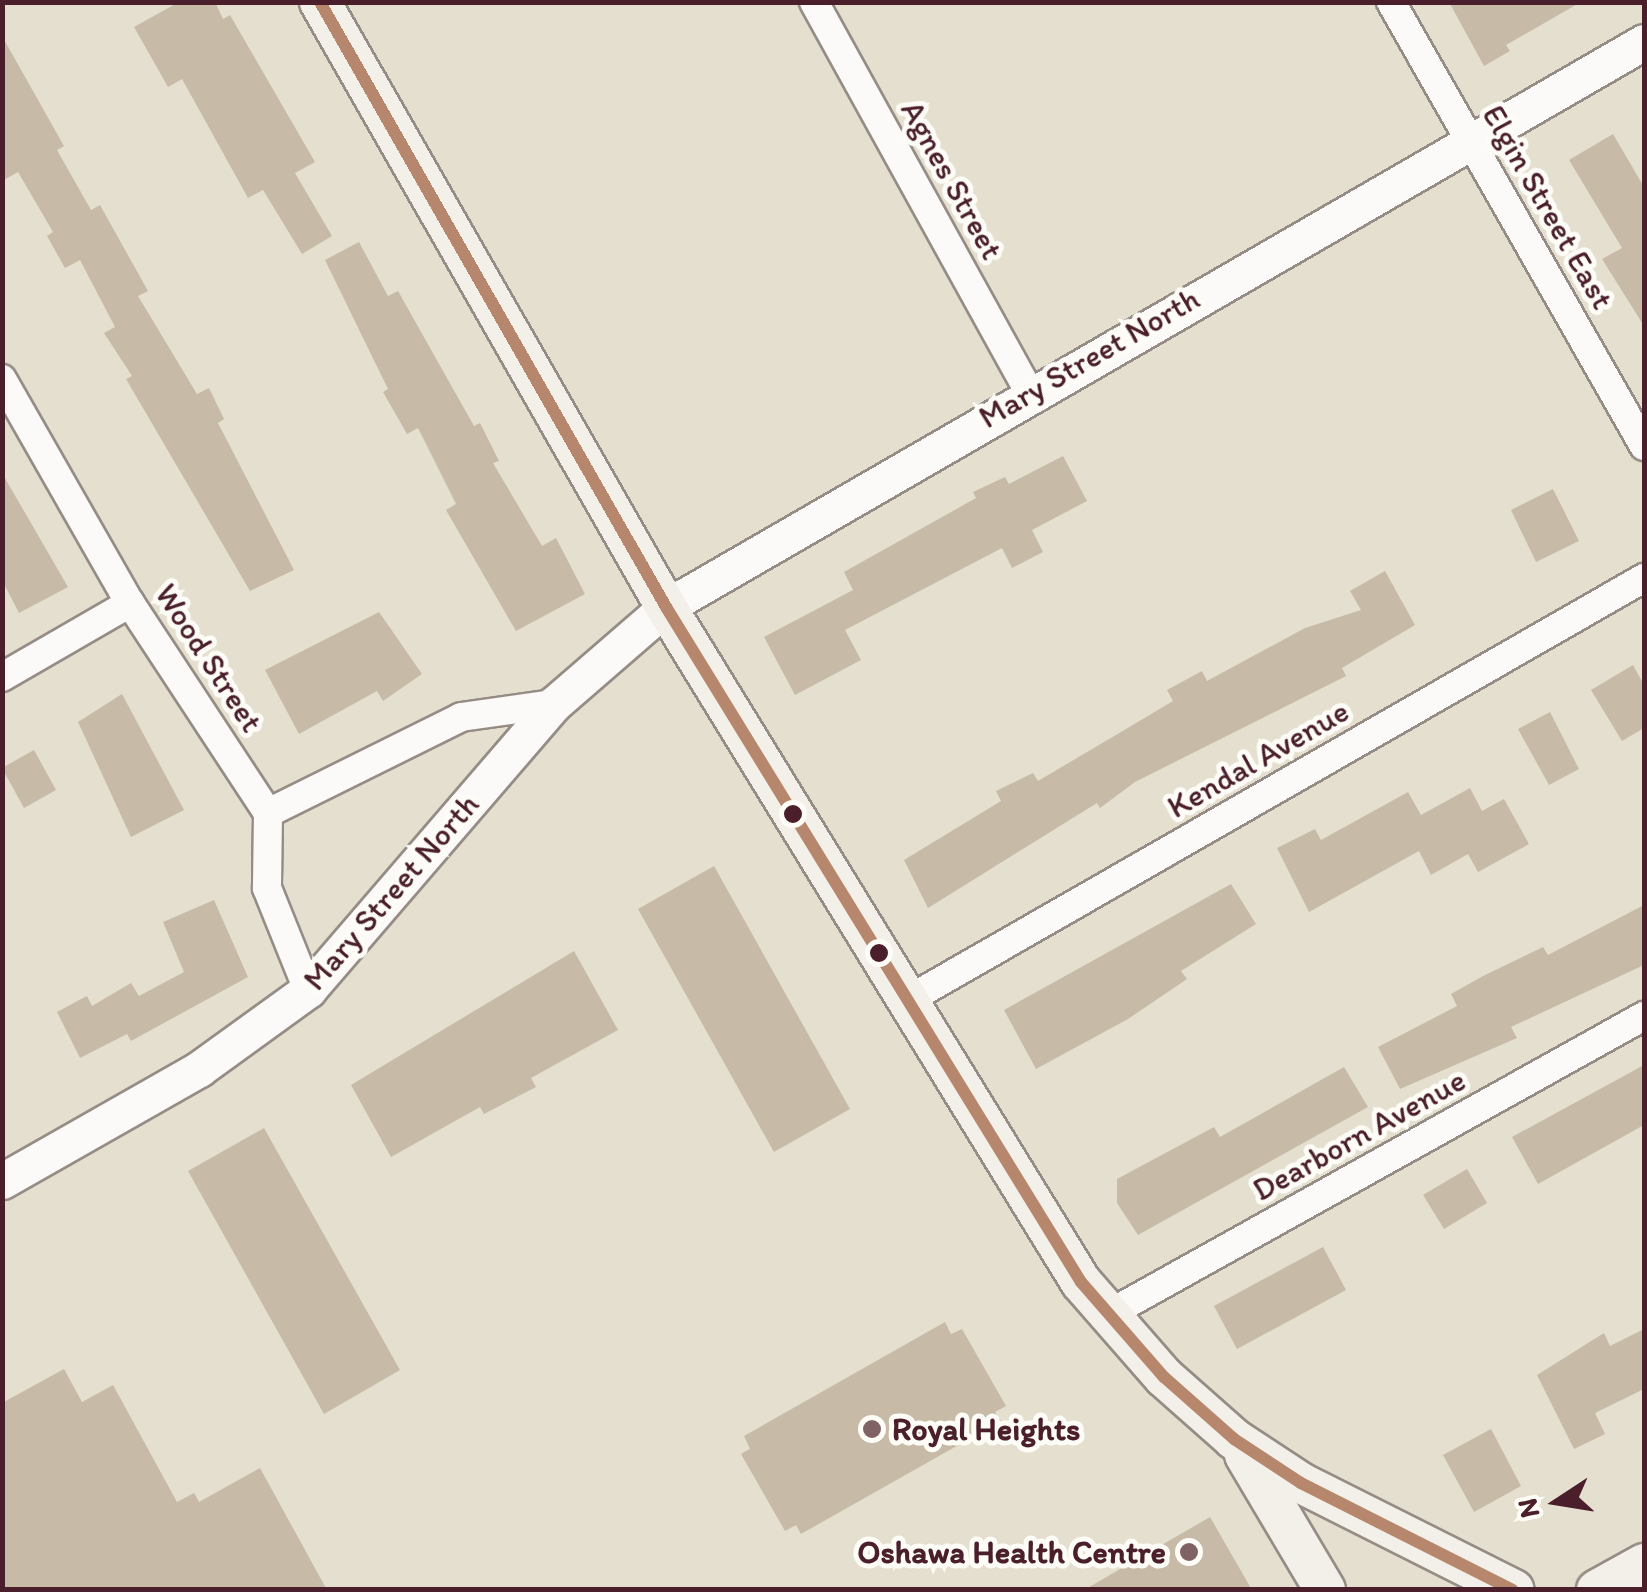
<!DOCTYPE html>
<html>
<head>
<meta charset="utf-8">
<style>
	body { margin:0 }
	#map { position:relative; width:1647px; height:1592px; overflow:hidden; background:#e4dfce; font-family:Itim,sans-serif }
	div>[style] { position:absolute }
	.building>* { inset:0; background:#c7bba8 }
	.roads { filter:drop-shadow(2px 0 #968c86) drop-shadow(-2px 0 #968c86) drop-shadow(0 2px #968c86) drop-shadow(0 -2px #968c86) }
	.minor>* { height:28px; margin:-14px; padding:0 14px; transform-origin:14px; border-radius:14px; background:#fbfaf8 }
	.tertiary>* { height:35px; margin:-17.5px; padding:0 17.5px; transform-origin:17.5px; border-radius:17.5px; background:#fbfaf8 }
	.secondary>* { height:40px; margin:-20px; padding:0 20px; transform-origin:20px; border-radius:20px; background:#f3f0e9 }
	.bus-1>* { height:12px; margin:-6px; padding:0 6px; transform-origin:6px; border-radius:6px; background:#b7876d }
	.dots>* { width:28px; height:28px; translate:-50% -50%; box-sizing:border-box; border:5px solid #fdfcf7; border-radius:50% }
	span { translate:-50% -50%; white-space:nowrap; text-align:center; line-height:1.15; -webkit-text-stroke:10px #fdfcf7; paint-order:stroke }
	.street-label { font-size:32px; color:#4a1f2b }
	.poi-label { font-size:32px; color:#4a1f2b; font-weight:700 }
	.left { translate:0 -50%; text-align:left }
	.right { translate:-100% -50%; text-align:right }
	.frame { position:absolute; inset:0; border:5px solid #4a1f2b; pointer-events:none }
	.north { position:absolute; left:1507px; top:1452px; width:100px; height:100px; -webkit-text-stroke:8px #fdfcf7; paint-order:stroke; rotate:258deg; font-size:28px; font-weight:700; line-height:40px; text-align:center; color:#4a1f2b }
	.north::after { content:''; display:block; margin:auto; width:35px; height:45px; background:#4a1f2b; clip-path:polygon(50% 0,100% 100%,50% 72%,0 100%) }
</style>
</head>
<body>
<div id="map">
	<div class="building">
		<div style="clip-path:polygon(179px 2px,215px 2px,223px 19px,230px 15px,315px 162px,295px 173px,332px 236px,302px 254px,263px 190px,248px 198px,182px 79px,168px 87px,134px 27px)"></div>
		<div style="clip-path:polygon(1449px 2px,1581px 2px,1506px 45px,1510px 51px,1484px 66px)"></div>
		<div style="clip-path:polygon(2px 36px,64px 146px,57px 150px,91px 210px,100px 205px,148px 291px,138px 296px,197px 394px,209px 388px,224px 419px,218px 423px,294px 570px,250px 591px,126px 379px,132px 376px,104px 333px,115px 327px,80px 260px,65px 268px,47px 236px,53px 232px,18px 172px,2px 181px)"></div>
		<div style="clip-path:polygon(1613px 134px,1644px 187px,1644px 326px,1602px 259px,1622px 248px,1569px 160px)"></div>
		<div style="clip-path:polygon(359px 242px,388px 296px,398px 291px,474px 426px,480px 423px,499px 461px,493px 463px,542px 546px,556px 538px,585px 594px,516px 631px,446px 510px,456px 504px,418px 428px,407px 434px,383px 392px,388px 389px,325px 260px)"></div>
		<div style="clip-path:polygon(1063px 456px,1087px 501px,1032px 530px,1043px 552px,1012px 568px,1002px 548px,845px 630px,861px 660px,795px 695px,764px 637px,853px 590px,844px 572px,976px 498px,973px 492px,1005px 477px,1009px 484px)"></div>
		<div style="clip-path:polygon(2px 473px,68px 587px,19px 613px,2px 580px)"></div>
		<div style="clip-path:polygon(1553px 489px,1579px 541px,1536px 562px,1511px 510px)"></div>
		<div style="clip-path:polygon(1385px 571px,1415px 625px,1342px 668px,1346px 676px,1135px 782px,1100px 808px,1097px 803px,928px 908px,904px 860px,1001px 801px,996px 791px,1033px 773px,1038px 781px,1126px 729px,1173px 701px,1167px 690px,1202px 671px,1207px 681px,1305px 628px,1361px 610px,1350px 591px)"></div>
		<div style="clip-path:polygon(379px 612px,422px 674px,383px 701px,377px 691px,299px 734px,265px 670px)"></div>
		<div style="clip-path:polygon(1633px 665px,1644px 685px,1644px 728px,1622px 741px,1591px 690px)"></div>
		<div style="clip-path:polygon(122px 694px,184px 810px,131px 837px,78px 722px)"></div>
		<div style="clip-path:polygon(1550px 712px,1579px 769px,1549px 785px,1518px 729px)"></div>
		<div style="clip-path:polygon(34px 750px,56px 790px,24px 808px,2px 768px)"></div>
		<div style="clip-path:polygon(1470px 788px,1482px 811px,1504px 799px,1529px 844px,1478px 872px,1468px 854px,1431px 875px,1419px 851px,1309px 912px,1277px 848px,1315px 829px,1321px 840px,1408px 792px,1421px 815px)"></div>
		<div style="clip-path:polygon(714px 866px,850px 1109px,774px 1152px,638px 909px)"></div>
		<div style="clip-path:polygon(1231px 884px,1256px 924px,1181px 971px,1187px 979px,1128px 1019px,1036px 1069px,1004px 1010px)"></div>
		<div style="clip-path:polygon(214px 900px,248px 977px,131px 1041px,127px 1034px,80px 1058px,57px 1012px,87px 996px,92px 1006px,131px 983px,139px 996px,184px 972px,163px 922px)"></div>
		<div style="clip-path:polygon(1644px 905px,1644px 965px,1511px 1027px,1517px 1038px,1400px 1089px,1378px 1047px,1457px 1006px,1451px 994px,1483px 976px,1543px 947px,1548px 955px)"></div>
		<div style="clip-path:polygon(574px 951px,618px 1030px,531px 1078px,536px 1087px,484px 1114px,480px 1107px,391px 1157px,351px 1085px)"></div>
		<div style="clip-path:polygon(1644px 1065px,1644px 1125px,1538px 1184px,1512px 1137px)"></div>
		<div style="clip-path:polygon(1344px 1067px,1368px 1107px,1138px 1235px,1117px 1203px,1117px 1179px,1214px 1127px,1220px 1137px)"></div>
		<div style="clip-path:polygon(264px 1128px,400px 1370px,324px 1414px,188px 1171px)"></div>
		<div style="clip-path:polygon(1467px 1169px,1487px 1203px,1444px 1229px,1423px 1195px)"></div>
		<div style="clip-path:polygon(1323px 1247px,1346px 1290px,1237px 1349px,1214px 1306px)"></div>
		<div style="clip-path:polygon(945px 1322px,951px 1334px,962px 1329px,1006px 1406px,995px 1412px,1001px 1421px,801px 1534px,796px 1525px,785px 1531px,741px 1454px,750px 1449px,744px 1436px)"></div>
		<div style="clip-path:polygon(1644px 1329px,1644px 1389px,1595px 1413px,1605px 1434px,1574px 1449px,1537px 1375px,1604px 1333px,1610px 1346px)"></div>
		<div style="clip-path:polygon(64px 1369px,82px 1402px,113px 1385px,177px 1502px,194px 1493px,199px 1502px,260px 1468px,327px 1590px,2px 1590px,2px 1403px)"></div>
		<div style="clip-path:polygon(1491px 1429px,1521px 1486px,1474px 1512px,1443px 1455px)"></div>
		<div style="clip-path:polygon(1210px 1517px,1252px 1590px,1084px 1590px)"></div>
	</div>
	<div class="roads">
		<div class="minor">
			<div style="left:814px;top:2px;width:444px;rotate:61.1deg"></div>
			<div style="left:1391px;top:2px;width:511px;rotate:60.32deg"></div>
			<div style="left:2px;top:379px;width:258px;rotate:60.3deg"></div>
			<div style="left:130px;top:603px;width:251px;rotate:56.7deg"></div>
			<div style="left:268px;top:813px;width:75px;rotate:90.8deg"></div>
			<div style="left:267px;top:888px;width:110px;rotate:68.1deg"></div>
			<div style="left:2px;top:677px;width:148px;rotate:-30deg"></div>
			<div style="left:268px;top:813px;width:216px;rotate:-26.4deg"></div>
			<div style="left:461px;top:717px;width:94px;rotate:-8deg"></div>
			<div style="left:906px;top:1001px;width:851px;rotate:-29.82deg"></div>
			<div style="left:1107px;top:1315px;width:615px;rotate:-29.11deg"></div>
		</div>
		<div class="tertiary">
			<div style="left:2px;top:1181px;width:227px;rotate:-29.6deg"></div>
			<div style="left:199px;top:1069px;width:135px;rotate:-35.9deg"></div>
			<div style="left:308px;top:990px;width:377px;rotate:-49.3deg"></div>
			<div style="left:554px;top:704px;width:148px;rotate:-40.9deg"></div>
			<div style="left:666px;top:607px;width:1129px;rotate:-30.02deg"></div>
		</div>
		<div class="secondary">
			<div style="left:320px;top:2px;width:697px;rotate:60.23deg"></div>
			<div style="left:666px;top:607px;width:792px;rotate:58.42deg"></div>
			<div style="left:1081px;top:1282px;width:126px;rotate:48.9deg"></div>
			<div style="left:1164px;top:1377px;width:94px;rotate:41.5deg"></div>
			<div style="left:1234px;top:1439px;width:80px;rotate:33.3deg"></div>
			<div style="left:1301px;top:1483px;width:238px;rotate:26.7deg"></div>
			<div style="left:1245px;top:1455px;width:157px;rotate:59.3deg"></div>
			<div style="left:1597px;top:1590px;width:54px;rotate:-29deg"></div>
		</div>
	</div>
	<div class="bus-1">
		<div style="left:320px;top:2px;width:697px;rotate:60.23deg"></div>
		<div style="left:666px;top:607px;width:792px;rotate:58.42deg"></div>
		<div style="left:1081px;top:1282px;width:126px;rotate:48.9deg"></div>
		<div style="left:1164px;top:1377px;width:94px;rotate:41.5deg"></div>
		<div style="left:1234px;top:1439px;width:80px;rotate:33.3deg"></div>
		<div style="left:1301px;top:1483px;width:237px;rotate:26.8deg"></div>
	</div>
	<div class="dots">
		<div style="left:793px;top:814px;background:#4a1f2b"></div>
		<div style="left:879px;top:953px;background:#4a1f2b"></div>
		<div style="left:872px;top:1429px;background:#806264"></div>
		<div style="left:1189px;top:1552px;background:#806264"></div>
	</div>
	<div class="street-label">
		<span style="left:952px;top:180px;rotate:61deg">Agnes Street</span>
		<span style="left:1548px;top:207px;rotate:60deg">Elgin Street East</span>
		<span style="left:1089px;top:358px;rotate:-30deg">Mary Street North</span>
		<span style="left:209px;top:658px;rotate:57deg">Wood Street</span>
		<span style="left:1258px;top:759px;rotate:-30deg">Kendal Avenue</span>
		<span style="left:391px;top:892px;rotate:-49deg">Mary Street North</span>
		<span style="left:1359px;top:1135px;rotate:-29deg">Dearborn Avenue</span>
	</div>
	<div class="poi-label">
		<span class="left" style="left:892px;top:1429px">Royal Heights</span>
		<span class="right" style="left:1166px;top:1552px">Oshawa Health Centre</span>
	</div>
	<div class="frame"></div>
	<div class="north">N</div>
</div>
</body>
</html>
